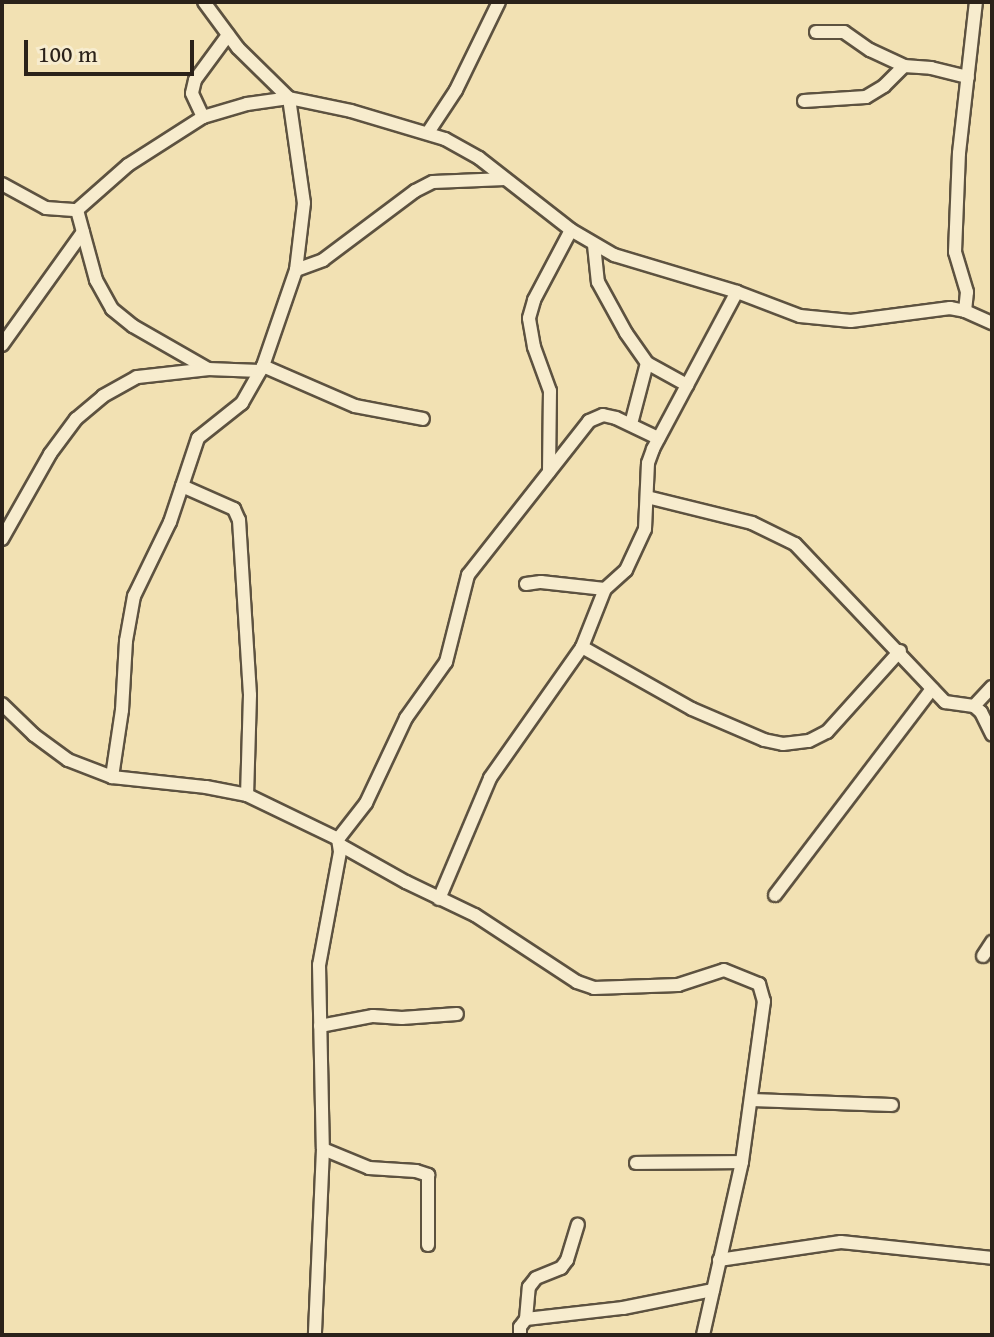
<!DOCTYPE html>
<html>
<head>
<meta charset="utf-8">
<style>
	body { margin:0 }
	#map { position:relative; width:994px; height:1337px; overflow:hidden; background:#f2e1b3; font-family:"Gentium Book Plus",serif }
	div>[style] { position:absolute }
	.roads { filter:drop-shadow(2px 0 #5d5240) drop-shadow(-2px 0 #5d5240) drop-shadow(0 2px #5d5240) drop-shadow(0 -2px #5d5240) }
	.minor>* { height:12px; margin:-6px; padding:0 6px; transform-origin:6px; border-radius:6px; background:#f7ecce }
	span { translate:-50% -50%; white-space:nowrap; text-align:center; line-height:1.15; -webkit-text-stroke:6px #f7ecce; paint-order:stroke }
	.frame { position:absolute; inset:0; border:4px solid #2b221a; pointer-events:none }
	.scale { position:absolute; left:24px; top:40px; width:170px; height:36px; box-sizing:border-box; border:4px solid #2b221a; border-top:0; padding-left:10px; font-size:24px; line-height:28px; white-space:nowrap; color:#2b221a; -webkit-text-stroke:6px #f7ecce; paint-order:stroke }
</style>
</head>
<body>
<div id="map">
	<div class="roads">
		<div class="minor">
			<div style="left:204px;top:2px;width:57px;rotate:53.5deg"></div>
			<div style="left:238px;top:48px;width:71px;rotate:44.4deg"></div>
			<div style="left:289px;top:98px;width:63px;rotate:11.8deg"></div>
			<div style="left:351px;top:111px;width:98px;rotate:16.6deg"></div>
			<div style="left:445px;top:139px;width:39px;rotate:29deg"></div>
			<div style="left:479px;top:158px;width:117px;rotate:38deg"></div>
			<div style="left:571px;top:230px;width:50px;rotate:30.2deg"></div>
			<div style="left:614px;top:255px;width:128px;rotate:16.7deg"></div>
			<div style="left:737px;top:292px;width:67px;rotate:20.9deg"></div>
			<div style="left:800px;top:316px;width:51px;rotate:5.6deg"></div>
			<div style="left:851px;top:321px;width:100px;rotate:-7.5deg"></div>
			<div style="left:950px;top:308px;width:15px;rotate:11deg"></div>
			<div style="left:965px;top:311px;width:30px;rotate:24deg"></div>
			<div style="left:816px;top:32px;width:28px"></div>
			<div style="left:844px;top:32px;width:32px;rotate:35deg"></div>
			<div style="left:870px;top:50px;width:38px;rotate:25deg"></div>
			<div style="left:804px;top:101px;width:62px;rotate:-3.7deg"></div>
			<div style="left:866px;top:97px;width:21px;rotate:-31deg"></div>
			<div style="left:884px;top:86px;width:28px;rotate:-45deg"></div>
			<div style="left:904px;top:66px;width:27px;rotate:4deg"></div>
			<div style="left:931px;top:68px;width:38px;rotate:14deg"></div>
			<div style="left:203px;top:117px;width:26px;rotate:-115deg"></div>
			<div style="left:192px;top:93px;width:13px;rotate:-77deg"></div>
			<div style="left:195px;top:80px;width:56px;rotate:-53.7deg"></div>
			<div style="left:429px;top:131px;width:49px;rotate:-56.6deg"></div>
			<div style="left:456px;top:90px;width:98px;rotate:-64deg"></div>
			<div style="left:2px;top:184px;width:50px;rotate:28.6deg"></div>
			<div style="left:46px;top:208px;width:31px;rotate:4deg"></div>
			<div style="left:77px;top:210px;width:68px;rotate:-41.4deg"></div>
			<div style="left:128px;top:165px;width:89px;rotate:-32.6deg"></div>
			<div style="left:203px;top:117px;width:46px;rotate:-16.5deg"></div>
			<div style="left:247px;top:104px;width:42px;rotate:-8.1deg"></div>
			<div style="left:289px;top:98px;width:106px;rotate:81.9deg"></div>
			<div style="left:304px;top:203px;width:67px;rotate:96.8deg"></div>
			<div style="left:296px;top:270px;width:102px;rotate:109deg"></div>
			<div style="left:263px;top:366px;width:43px;rotate:119.6deg"></div>
			<div style="left:242px;top:403px;width:56px;rotate:141.5deg"></div>
			<div style="left:198px;top:438px;width:89px;rotate:108.4deg"></div>
			<div style="left:170px;top:522px;width:82px;rotate:115.9deg"></div>
			<div style="left:134px;top:596px;width:46px;rotate:100.1deg"></div>
			<div style="left:126px;top:641px;width:69px;rotate:93.3deg"></div>
			<div style="left:122px;top:710px;width:68px;rotate:98.5deg"></div>
			<div style="left:77px;top:210px;width:73px;rotate:74.8deg"></div>
			<div style="left:96px;top:280px;width:33px;rotate:61deg"></div>
			<div style="left:112px;top:309px;width:27px;rotate:39deg"></div>
			<div style="left:133px;top:326px;width:86px;rotate:29.8deg"></div>
			<div style="left:208px;top:369px;width:52px;rotate:2.2deg"></div>
			<div style="left:594px;top:245px;width:37px;rotate:84deg"></div>
			<div style="left:598px;top:282px;width:58px;rotate:61.2deg"></div>
			<div style="left:626px;top:333px;width:37px;rotate:55deg"></div>
			<div style="left:647px;top:363px;width:46px;rotate:28.8deg"></div>
			<div style="left:296px;top:270px;width:29px;rotate:-20deg"></div>
			<div style="left:323px;top:260px;width:115px;rotate:-36.9deg"></div>
			<div style="left:415px;top:191px;width:20px;rotate:-27deg"></div>
			<div style="left:433px;top:182px;width:72px;rotate:-2.4deg"></div>
			<div style="left:965px;top:311px;width:19px;rotate:-84deg"></div>
			<div style="left:967px;top:292px;width:42px;rotate:-106.7deg"></div>
			<div style="left:955px;top:252px;width:99px;rotate:-87.7deg"></div>
			<div style="left:959px;top:153px;width:152px;rotate:-83.6deg"></div>
			<div style="left:2px;top:345px;width:139px;rotate:-54.4deg"></div>
			<div style="left:263px;top:366px;width:100px;rotate:23.5deg"></div>
			<div style="left:355px;top:406px;width:69px;rotate:10.8deg"></div>
			<div style="left:631px;top:424px;width:63px;rotate:-75.3deg"></div>
			<div style="left:549px;top:472px;width:81px;rotate:-89.3deg"></div>
			<div style="left:550px;top:391px;width:47px;rotate:-110deg"></div>
			<div style="left:534px;top:347px;width:29px;rotate:-100deg"></div>
			<div style="left:529px;top:318px;width:19px;rotate:-74deg"></div>
			<div style="left:534px;top:300px;width:79px;rotate:-62.1deg"></div>
			<div style="left:182px;top:486px;width:57px;rotate:23.9deg"></div>
			<div style="left:234px;top:509px;width:12px;rotate:66deg"></div>
			<div style="left:239px;top:520px;width:175px;rotate:86.4deg"></div>
			<div style="left:250px;top:695px;width:100px;rotate:91.7deg"></div>
			<div style="left:647px;top:497px;width:108px;rotate:13.9deg"></div>
			<div style="left:752px;top:523px;width:48px;rotate:26deg"></div>
			<div style="left:795px;top:544px;width:218px;rotate:46.5deg"></div>
			<div style="left:945px;top:702px;width:29px;rotate:8deg"></div>
			<div style="left:974px;top:706px;width:9px;rotate:41deg"></div>
			<div style="left:981px;top:712px;width:25px;rotate:64deg"></div>
			<div style="left:2px;top:539px;width:98px;rotate:-60.5deg"></div>
			<div style="left:50px;top:454px;width:44px;rotate:-53.4deg"></div>
			<div style="left:76px;top:419px;width:35px;rotate:-40deg"></div>
			<div style="left:103px;top:396px;width:39px;rotate:-29deg"></div>
			<div style="left:137px;top:377px;width:71px;rotate:-6.4deg"></div>
			<div style="left:526px;top:584px;width:15px;rotate:-8deg"></div>
			<div style="left:541px;top:582px;width:64px;rotate:6.2deg"></div>
			<div style="left:605px;top:589px;width:28px;rotate:-42deg"></div>
			<div style="left:626px;top:570px;width:45px;rotate:-65.1deg"></div>
			<div style="left:645px;top:529px;width:66px;rotate:-87.4deg"></div>
			<div style="left:648px;top:463px;width:15px;rotate:-70deg"></div>
			<div style="left:653px;top:449px;width:178px;rotate:-61.9deg"></div>
			<div style="left:582px;top:647px;width:126px;rotate:29.4deg"></div>
			<div style="left:692px;top:709px;width:78px;rotate:23.3deg"></div>
			<div style="left:764px;top:740px;width:19px;rotate:12deg"></div>
			<div style="left:783px;top:744px;width:26px;rotate:-7deg"></div>
			<div style="left:809px;top:741px;width:20px;rotate:-27deg"></div>
			<div style="left:827px;top:732px;width:109px;rotate:-48deg"></div>
			<div style="left:2px;top:704px;width:45px;rotate:44.1deg"></div>
			<div style="left:34px;top:735px;width:42px;rotate:36.3deg"></div>
			<div style="left:68px;top:760px;width:47px;rotate:21.1deg"></div>
			<div style="left:112px;top:777px;width:95px;rotate:6.1deg"></div>
			<div style="left:206px;top:787px;width:42px;rotate:11deg"></div>
			<div style="left:247px;top:795px;width:101px;rotate:25.8deg"></div>
			<div style="left:338px;top:839px;width:13px;rotate:81deg"></div>
			<div style="left:340px;top:852px;width:115px;rotate:100.5deg"></div>
			<div style="left:319px;top:965px;width:184px;rotate:88.8deg"></div>
			<div style="left:323px;top:1149px;width:186px;rotate:92.5deg"></div>
			<div style="left:974px;top:706px;width:26px;rotate:-47deg"></div>
			<div style="left:338px;top:839px;width:46px;rotate:-52.1deg"></div>
			<div style="left:366px;top:803px;width:94px;rotate:-64.8deg"></div>
			<div style="left:406px;top:718px;width:69px;rotate:-54.5deg"></div>
			<div style="left:446px;top:662px;width:90px;rotate:-75.8deg"></div>
			<div style="left:468px;top:575px;width:196px;rotate:-51.8deg"></div>
			<div style="left:589px;top:421px;width:15px;rotate:-23deg"></div>
			<div style="left:603px;top:415px;width:13px;rotate:13deg"></div>
			<div style="left:616px;top:418px;width:47px;rotate:25.5deg"></div>
			<div style="left:340px;top:845px;width:76px;rotate:29.3deg"></div>
			<div style="left:406px;top:882px;width:76px;rotate:25.6deg"></div>
			<div style="left:475px;top:915px;width:122px;rotate:33.3deg"></div>
			<div style="left:577px;top:982px;width:18px;rotate:19deg"></div>
			<div style="left:594px;top:988px;width:84px;rotate:-2deg"></div>
			<div style="left:678px;top:985px;width:48px;rotate:-18.1deg"></div>
			<div style="left:724px;top:970px;width:38px;rotate:22deg"></div>
			<div style="left:759px;top:984px;width:18px;rotate:74deg"></div>
			<div style="left:764px;top:1001px;width:162px;rotate:97.8deg"></div>
			<div style="left:742px;top:1162px;width:177px;rotate:102.7deg"></div>
			<div style="left:775px;top:895px;width:259px;rotate:-52.7deg"></div>
			<div style="left:439px;top:899px;width:131px;rotate:-67.1deg"></div>
			<div style="left:490px;top:778px;width:160px;rotate:-54.9deg"></div>
			<div style="left:582px;top:647px;width:62px;rotate:-68.4deg"></div>
			<div style="left:983px;top:956px;width:17px;rotate:-57deg"></div>
			<div style="left:320px;top:1026px;width:54px;rotate:-10.7deg"></div>
			<div style="left:373px;top:1016px;width:29px;rotate:4deg"></div>
			<div style="left:402px;top:1018px;width:55px;rotate:-4.2deg"></div>
			<div style="left:751px;top:1100px;width:141px;rotate:2deg"></div>
			<div style="left:323px;top:1149px;width:50px;rotate:22.4deg"></div>
			<div style="left:369px;top:1168px;width:47px;rotate:3.7deg"></div>
			<div style="left:416px;top:1171px;width:13px;rotate:18deg"></div>
			<div style="left:428px;top:1175px;width:70px;rotate:90deg"></div>
			<div style="left:636px;top:1163px;width:106px;rotate:-0.5deg"></div>
			<div style="left:719px;top:1260px;width:123px;rotate:-8.4deg"></div>
			<div style="left:841px;top:1242px;width:152px;rotate:6deg"></div>
			<div style="left:526px;top:1319px;width:32px;rotate:-85deg"></div>
			<div style="left:529px;top:1287px;width:11px;rotate:-52deg"></div>
			<div style="left:536px;top:1278px;width:27px;rotate:-22deg"></div>
			<div style="left:561px;top:1268px;width:10px;rotate:-53deg"></div>
			<div style="left:567px;top:1260px;width:37px;rotate:-73deg"></div>
			<div style="left:520px;top:1335px;width:8px;rotate:-90deg"></div>
			<div style="left:520px;top:1327px;width:10px;rotate:-53deg"></div>
			<div style="left:526px;top:1319px;width:98px;rotate:-6.5deg"></div>
			<div style="left:623px;top:1308px;width:92px;rotate:-11.3deg"></div>
		</div>
	</div>
	<div class="frame"></div>
	<div class="scale">100 m</div>
</div>
</body>
</html>
